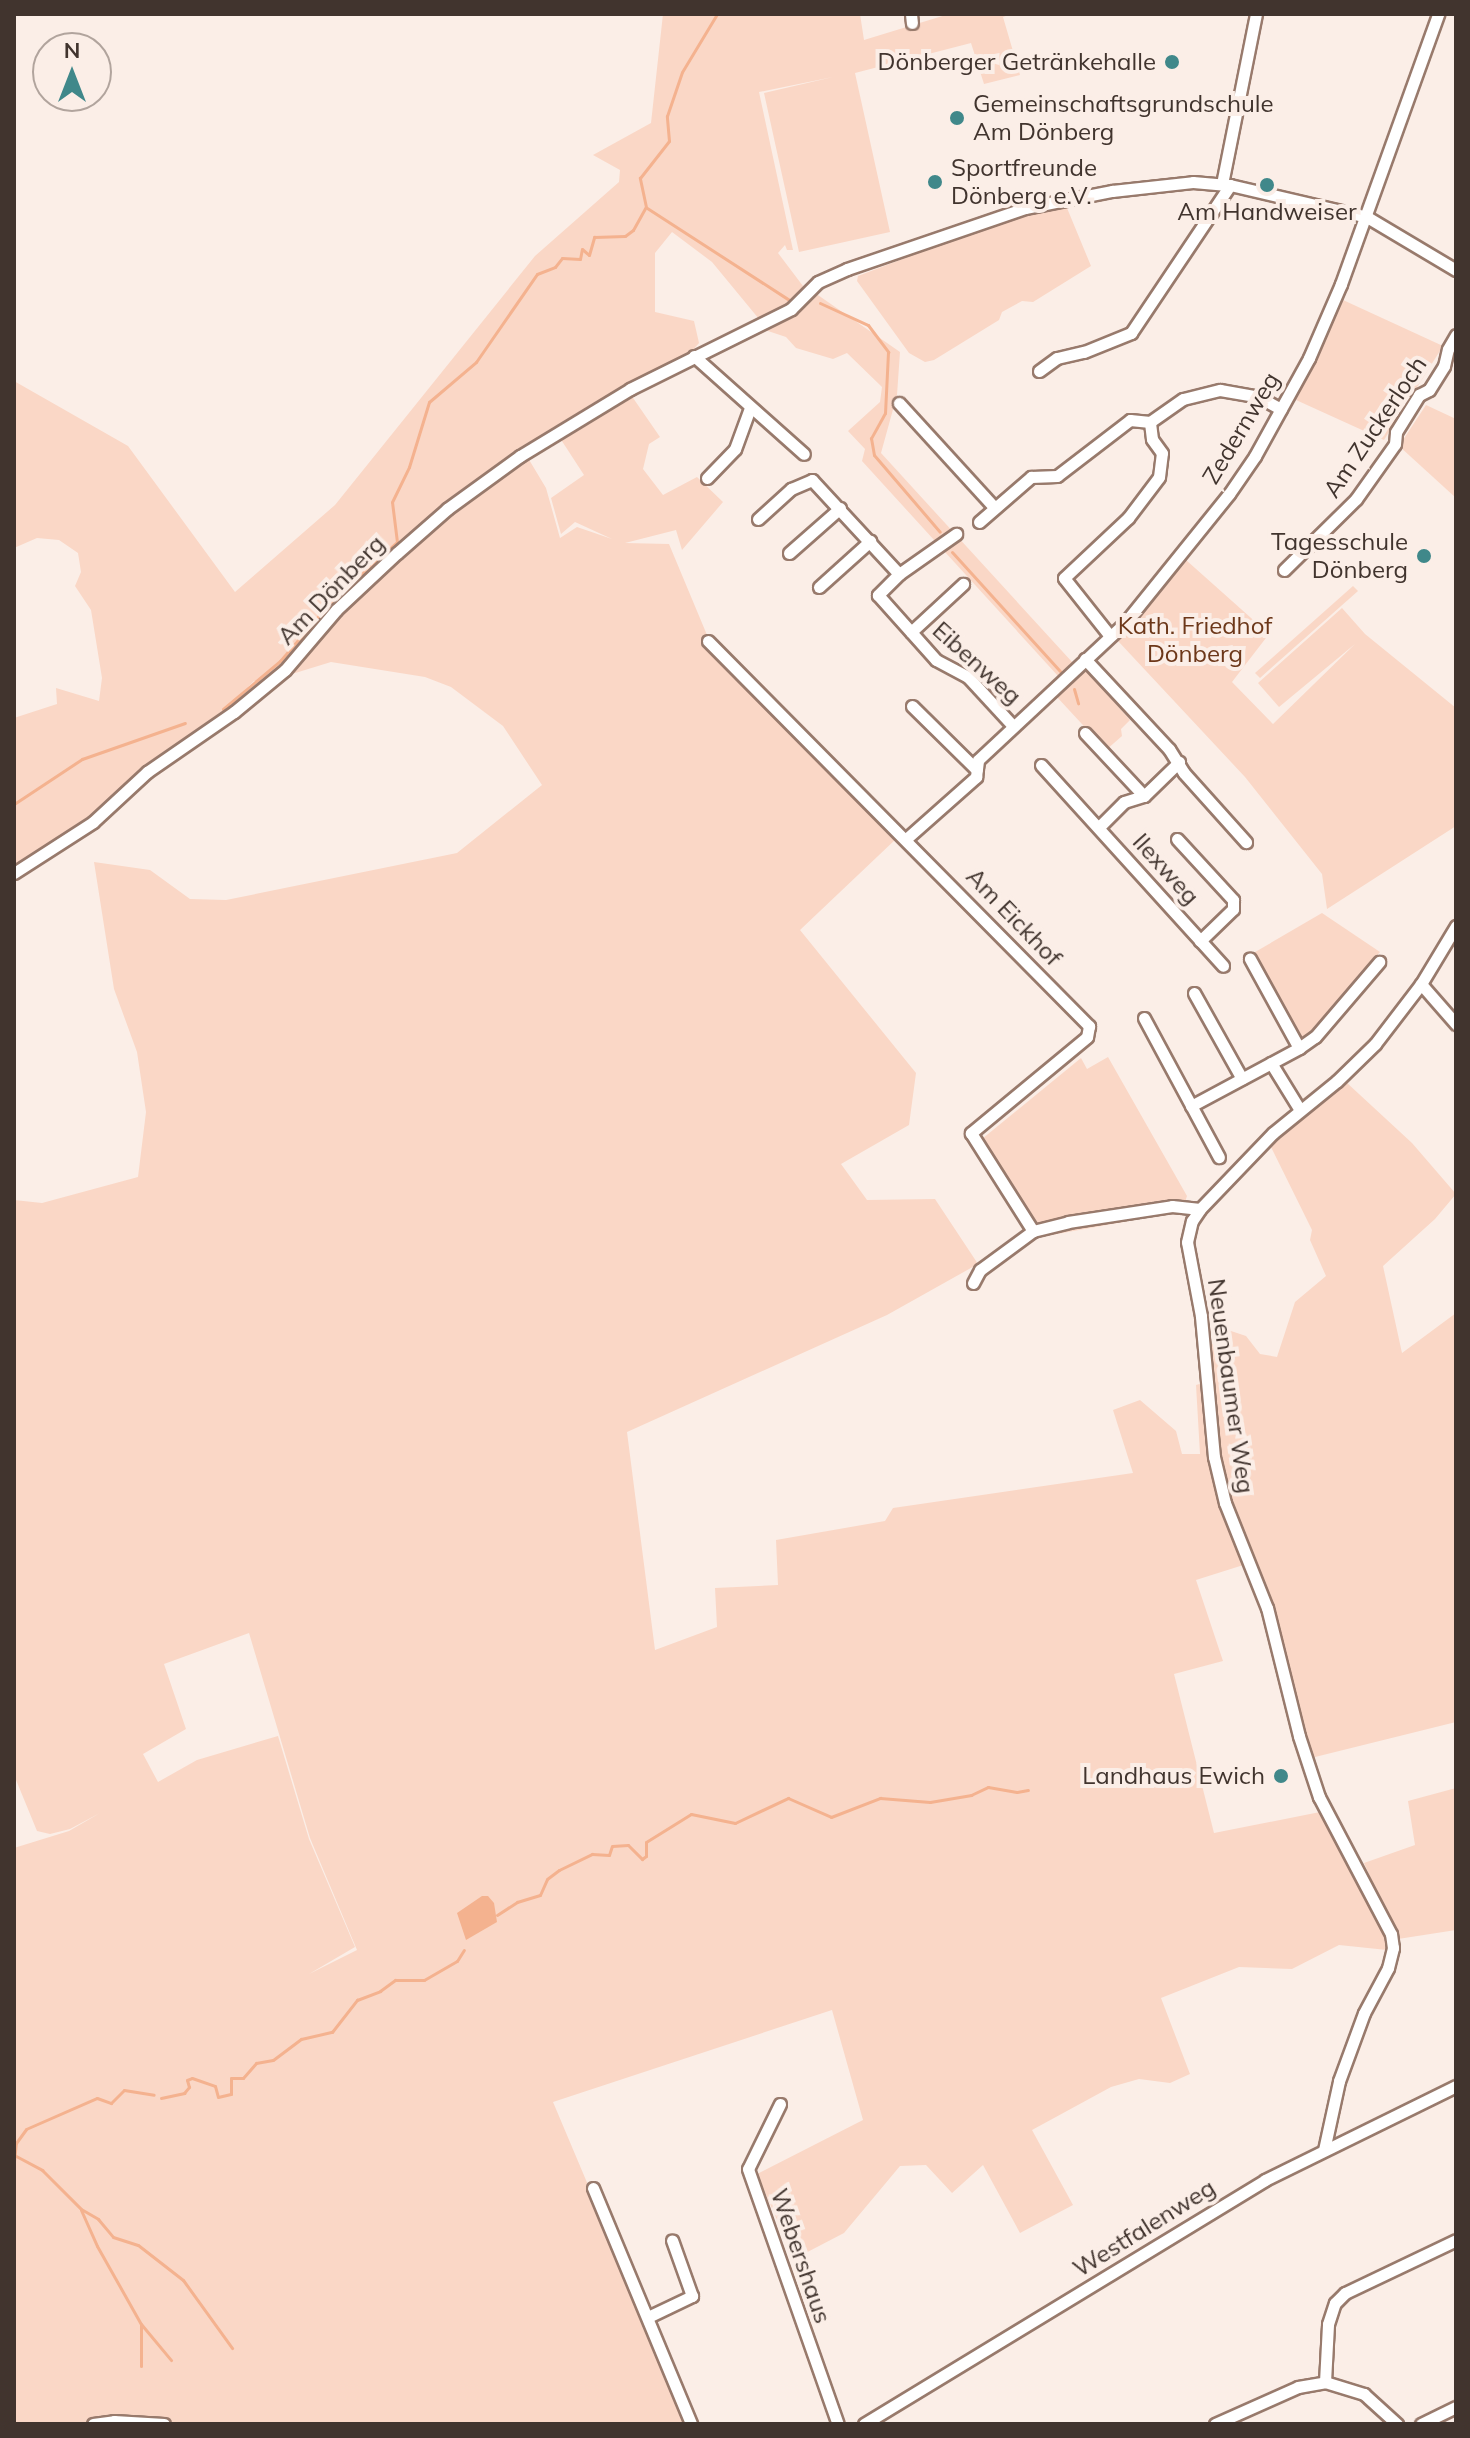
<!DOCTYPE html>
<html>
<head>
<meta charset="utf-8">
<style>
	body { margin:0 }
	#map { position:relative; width:1470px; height:2438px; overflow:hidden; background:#fbeee7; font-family:Mulish,sans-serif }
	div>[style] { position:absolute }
	.green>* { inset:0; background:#fad7c6 }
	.water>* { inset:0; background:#f4b28f }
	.stream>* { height:3px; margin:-1.5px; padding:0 1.5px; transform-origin:1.5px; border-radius:1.5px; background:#f4b28f }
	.roads { filter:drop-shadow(2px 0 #987a6c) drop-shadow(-2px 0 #987a6c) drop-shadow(0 2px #987a6c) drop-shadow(0 -2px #987a6c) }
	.minor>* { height:11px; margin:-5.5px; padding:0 5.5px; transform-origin:5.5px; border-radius:5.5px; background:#fff }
	.dots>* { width:22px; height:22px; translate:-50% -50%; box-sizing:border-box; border:4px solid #fbeee7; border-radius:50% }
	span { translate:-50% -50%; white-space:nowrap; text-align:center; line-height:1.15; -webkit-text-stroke:8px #fbeee7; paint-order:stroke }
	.poi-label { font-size:24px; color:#41342e }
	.right { translate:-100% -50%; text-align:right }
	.left { translate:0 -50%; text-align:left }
	.street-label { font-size:24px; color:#41342e }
	.park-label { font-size:24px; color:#6c3719 }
	.frame { position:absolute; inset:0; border:16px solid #41342e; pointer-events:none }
	.north { position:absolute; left:32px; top:32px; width:80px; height:80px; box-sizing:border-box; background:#fbeee7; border:2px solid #b1a49d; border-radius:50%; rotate:0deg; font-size:22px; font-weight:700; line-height:32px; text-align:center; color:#41342e }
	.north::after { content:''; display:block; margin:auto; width:28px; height:36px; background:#40888a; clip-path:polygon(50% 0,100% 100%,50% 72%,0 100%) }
</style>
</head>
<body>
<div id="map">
	<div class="green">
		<div style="clip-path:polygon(evenodd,663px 14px,860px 14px,864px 40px,949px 14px,1011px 14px,1003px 17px,1020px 75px,984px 84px,971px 43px,855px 73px,890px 232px,799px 252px,764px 93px,833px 77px,759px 92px,793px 250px,787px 250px,785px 245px,778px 253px,803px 286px,799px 294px,788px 304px,759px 319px,712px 262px,672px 232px,655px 253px,655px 312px,694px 321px,699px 343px,692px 351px,550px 431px,446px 501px,473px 498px,528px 458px,546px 488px,560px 538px,577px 527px,612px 539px,575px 522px,561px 534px,551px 498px,584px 475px,558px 435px,631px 395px,660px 437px,649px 444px,643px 469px,663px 495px,697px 477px,723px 502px,682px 550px,676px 530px,625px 543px,669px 544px,707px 635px,704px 647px,897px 838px,800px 930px,916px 1073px,909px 1125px,841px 1164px,867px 1200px,935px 1199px,978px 1264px,887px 1315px,627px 1432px,655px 1650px,717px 1627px,715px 1588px,778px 1585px,776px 1540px,885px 1521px,893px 1508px,1133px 1473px,1113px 1410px,1140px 1400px,1176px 1431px,1182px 1454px,1200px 1454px,1196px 1385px,1210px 1381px,1209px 1347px,1228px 1330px,1246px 1336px,1260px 1354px,1277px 1357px,1295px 1302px,1326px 1276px,1310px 1240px,1312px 1230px,1270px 1145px,1346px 1082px,1412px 1143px,1456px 1194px,1435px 1219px,1383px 1266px,1402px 1353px,1456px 1313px,1456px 1722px,1311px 1758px,1272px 1603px,1256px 1561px,1196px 1580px,1223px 1661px,1174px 1674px,1214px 1833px,1320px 1812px,1382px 1919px,1387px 1950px,1339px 1945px,1292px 1969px,1239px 1967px,1161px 1998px,1190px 2074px,1170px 2083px,1139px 2079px,1111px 2087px,1032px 2130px,1073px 2205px,1020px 2233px,983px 2165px,952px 2193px,926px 2165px,900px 2166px,844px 2233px,794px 2259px,757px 2174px,863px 2120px,832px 2010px,553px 2102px,689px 2424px,14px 2424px,14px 1848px,69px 1831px,100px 1813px,70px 1829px,50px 1834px,37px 1831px,14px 1775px,14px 1200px,42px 1203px,138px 1177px,146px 1112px,137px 1052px,114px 989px,94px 862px,150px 870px,190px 899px,226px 900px,457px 853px,542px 785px,503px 726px,451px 687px,425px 677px,331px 662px,292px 674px,267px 691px,254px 681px,213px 720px,144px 771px,90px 819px,14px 870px,14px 718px,57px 704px,56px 688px,99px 701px,102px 678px,91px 610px,75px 586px,81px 572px,78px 553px,59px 540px,37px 538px,14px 548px,14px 381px,128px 446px,235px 592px,335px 505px,535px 256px,619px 182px,620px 170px,593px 155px,651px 123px,663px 14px,249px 1633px,310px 1838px,357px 1950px,309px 1974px,355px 1947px,309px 1839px,278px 1736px,197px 1760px,158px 1782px,143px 1754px,186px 1729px,164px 1664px,249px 1633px)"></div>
		<div style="clip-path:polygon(1067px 208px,1091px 266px,1033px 302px,1022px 301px,1002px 312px,999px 320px,934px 360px,925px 362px,909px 353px,857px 281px,858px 276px,960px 237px,1028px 215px)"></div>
		<div style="clip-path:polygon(815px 293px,900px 352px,897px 395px,881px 453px,1073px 663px,1058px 676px,862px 461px,865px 449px,848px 431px,880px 402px,882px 387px,847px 353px,833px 359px,796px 348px,786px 337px,765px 330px)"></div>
		<div style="clip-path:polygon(1343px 300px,1443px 346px,1384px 440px,1296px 400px)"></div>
		<div style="clip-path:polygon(1426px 405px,1456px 419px,1456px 498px,1399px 446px)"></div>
		<div style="clip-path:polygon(1186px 560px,1269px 634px,1232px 682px,1273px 724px,1355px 644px,1279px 707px,1258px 683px,1342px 608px,1365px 634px,1456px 708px,1456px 826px,1327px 909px,1322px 874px,1245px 777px,1118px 641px)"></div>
		<div style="clip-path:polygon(1353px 586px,1358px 591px,1260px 678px,1255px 673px)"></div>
		<div style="clip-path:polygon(1085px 669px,1130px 720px,1121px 729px,1122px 736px,1106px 750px,1056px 696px)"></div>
		<div style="clip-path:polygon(1322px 913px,1380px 952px,1311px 1034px,1299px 1042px,1250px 955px)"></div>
		<div style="clip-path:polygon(1108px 1057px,1187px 1196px,1185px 1202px,1175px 1200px,1178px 1212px,1046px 1236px,982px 1139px,1081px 1058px,1087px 1069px)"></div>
		<div style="clip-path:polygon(1456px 1788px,1456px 1930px,1398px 1939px,1364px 1863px,1415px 1845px,1408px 1801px)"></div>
	</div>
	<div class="water">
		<div style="clip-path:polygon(482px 1896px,488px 1896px,494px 1903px,497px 1922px,466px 1940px,457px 1913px)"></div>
	</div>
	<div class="stream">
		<div style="left:647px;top:208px;width:171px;rotate:32.9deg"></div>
		<div style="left:820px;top:303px;width:53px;rotate:24.6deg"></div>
		<div style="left:868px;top:325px;width:34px;rotate:53deg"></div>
		<div style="left:888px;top:352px;width:61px;rotate:92.8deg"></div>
		<div style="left:885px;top:413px;width:29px;rotate:119deg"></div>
		<div style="left:871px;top:438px;width:17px;rotate:80deg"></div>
		<div style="left:874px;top:455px;width:101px;rotate:49.4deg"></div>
		<div style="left:952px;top:552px;width:162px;rotate:47.8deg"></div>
		<div style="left:1074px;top:689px;width:15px;rotate:74deg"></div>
		<div style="left:223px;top:709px;width:75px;rotate:-40.1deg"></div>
		<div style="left:280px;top:661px;width:83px;rotate:-49.4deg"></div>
		<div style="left:334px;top:598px;width:84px;rotate:-41.6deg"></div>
		<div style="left:397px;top:542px;width:40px;rotate:-97.1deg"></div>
		<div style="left:392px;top:502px;width:39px;rotate:-64deg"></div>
		<div style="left:409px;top:467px;width:68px;rotate:-72.9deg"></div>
		<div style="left:429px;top:402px;width:62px;rotate:-40.4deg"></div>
		<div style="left:476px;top:362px;width:107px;rotate:-55.3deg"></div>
		<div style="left:537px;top:274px;width:19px;rotate:-21deg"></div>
		<div style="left:555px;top:267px;width:11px;rotate:-52deg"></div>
		<div style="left:562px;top:258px;width:18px;rotate:3deg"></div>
		<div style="left:580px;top:259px;width:10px;rotate:-79deg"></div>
		<div style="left:582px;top:249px;width:9px;rotate:41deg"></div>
		<div style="left:589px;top:255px;width:19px;rotate:-74deg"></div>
		<div style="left:594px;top:237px;width:31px;rotate:-2deg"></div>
		<div style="left:625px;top:236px;width:10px;rotate:-37deg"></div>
		<div style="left:633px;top:230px;width:26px;rotate:-61deg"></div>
		<div style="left:646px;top:207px;width:30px;rotate:-102deg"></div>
		<div style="left:640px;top:178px;width:47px;rotate:-51.9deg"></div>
		<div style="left:669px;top:141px;width:25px;rotate:-95deg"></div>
		<div style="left:667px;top:116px;width:46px;rotate:-71.2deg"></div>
		<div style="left:682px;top:72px;width:68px;rotate:-58.9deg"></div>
		<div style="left:14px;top:804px;width:82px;rotate:-33.5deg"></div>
		<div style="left:82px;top:759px;width:109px;rotate:-19.3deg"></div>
		<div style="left:497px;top:1915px;width:24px;rotate:-33deg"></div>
		<div style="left:517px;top:1902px;width:24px;rotate:-17deg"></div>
		<div style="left:540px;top:1895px;width:17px;rotate:-66deg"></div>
		<div style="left:547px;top:1879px;width:15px;rotate:-37deg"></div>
		<div style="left:559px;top:1870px;width:37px;rotate:-26deg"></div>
		<div style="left:592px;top:1854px;width:17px;rotate:3deg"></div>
		<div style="left:609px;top:1855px;width:9px;rotate:-72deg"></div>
		<div style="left:612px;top:1846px;width:16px;rotate:-4deg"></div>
		<div style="left:628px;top:1845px;width:20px;rotate:45deg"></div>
		<div style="left:642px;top:1859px;width:5px;rotate:-37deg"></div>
		<div style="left:646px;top:1856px;width:14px;rotate:-90deg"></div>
		<div style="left:646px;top:1842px;width:53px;rotate:-31.9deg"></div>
		<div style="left:691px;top:1814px;width:45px;rotate:11.6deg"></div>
		<div style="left:735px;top:1823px;width:59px;rotate:-25.3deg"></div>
		<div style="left:788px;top:1798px;width:47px;rotate:23.8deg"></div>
		<div style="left:831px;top:1817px;width:53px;rotate:-21.2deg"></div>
		<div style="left:880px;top:1798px;width:50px;rotate:4.6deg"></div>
		<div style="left:930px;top:1802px;width:42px;rotate:-9.7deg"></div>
		<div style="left:971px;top:1795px;width:19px;rotate:-25deg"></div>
		<div style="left:988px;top:1787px;width:29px;rotate:10deg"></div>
		<div style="left:1017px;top:1792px;width:11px;rotate:-10deg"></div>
		<div style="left:161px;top:2098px;width:24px;rotate:-12deg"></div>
		<div style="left:184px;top:2093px;width:8px;rotate:-50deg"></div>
		<div style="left:189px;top:2087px;width:7px;rotate:-106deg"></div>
		<div style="left:187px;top:2080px;width:5px;rotate:-22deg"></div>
		<div style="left:192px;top:2078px;width:24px;rotate:19deg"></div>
		<div style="left:215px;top:2086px;width:11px;rotate:75deg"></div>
		<div style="left:218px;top:2097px;width:13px;rotate:-13deg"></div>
		<div style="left:231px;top:2094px;width:16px;rotate:-90deg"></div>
		<div style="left:231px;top:2078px;width:12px"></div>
		<div style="left:243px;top:2078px;width:20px;rotate:-49deg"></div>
		<div style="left:256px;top:2063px;width:17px;rotate:-10deg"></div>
		<div style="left:273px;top:2060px;width:35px;rotate:-37deg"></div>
		<div style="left:301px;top:2039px;width:32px;rotate:-13deg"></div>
		<div style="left:332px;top:2032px;width:41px;rotate:-52deg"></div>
		<div style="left:357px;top:2000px;width:25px;rotate:-21deg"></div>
		<div style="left:380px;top:1991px;width:19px;rotate:-36deg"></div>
		<div style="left:395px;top:1980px;width:29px"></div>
		<div style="left:424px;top:1980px;width:38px;rotate:-30deg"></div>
		<div style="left:457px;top:1961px;width:13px;rotate:-58deg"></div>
		<div style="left:16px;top:2156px;width:30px;rotate:28deg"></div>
		<div style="left:42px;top:2170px;width:55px;rotate:45deg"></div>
		<div style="left:81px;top:2209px;width:20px;rotate:30deg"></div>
		<div style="left:98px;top:2219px;width:23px;rotate:50deg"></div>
		<div style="left:113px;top:2237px;width:26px;rotate:18deg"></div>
		<div style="left:138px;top:2245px;width:57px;rotate:37.9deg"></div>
		<div style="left:183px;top:2280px;width:84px;rotate:54.2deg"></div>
		<div style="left:14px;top:2161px;width:18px;rotate:-84deg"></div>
		<div style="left:16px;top:2143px;width:17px;rotate:-54deg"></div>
		<div style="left:26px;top:2129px;width:77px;rotate:-23.6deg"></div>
		<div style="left:97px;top:2098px;width:15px;rotate:20deg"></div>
		<div style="left:111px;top:2103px;width:18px;rotate:-45deg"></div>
		<div style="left:124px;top:2090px;width:30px;rotate:9deg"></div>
		<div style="left:81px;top:2210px;width:39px;rotate:66deg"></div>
		<div style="left:97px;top:2246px;width:90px;rotate:60.6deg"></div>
		<div style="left:141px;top:2324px;width:47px;rotate:50.2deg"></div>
		<div style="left:141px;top:2366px;width:41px;rotate:-90deg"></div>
	</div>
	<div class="roads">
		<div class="minor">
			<div style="left:911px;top:14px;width:9px;rotate:84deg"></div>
			<div style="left:1222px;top:184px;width:173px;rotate:-78.7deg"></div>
			<div style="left:694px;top:356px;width:147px;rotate:41.7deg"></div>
			<div style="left:1039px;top:371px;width:22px;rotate:-36deg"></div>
			<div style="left:1057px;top:358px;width:28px;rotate:-13deg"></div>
			<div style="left:1084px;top:352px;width:51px;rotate:-22deg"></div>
			<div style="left:1131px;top:333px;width:178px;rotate:-56.2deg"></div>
			<div style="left:899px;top:403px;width:139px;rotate:47.6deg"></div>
			<div style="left:1150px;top:422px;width:40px;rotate:-34.9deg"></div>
			<div style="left:1183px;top:399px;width:38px;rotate:-14deg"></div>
			<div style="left:1220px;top:390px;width:40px;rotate:10deg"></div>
			<div style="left:1259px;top:397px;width:25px;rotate:29deg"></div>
			<div style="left:707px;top:478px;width:40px;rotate:-46deg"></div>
			<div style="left:735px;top:449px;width:44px;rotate:-69.9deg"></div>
			<div style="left:758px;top:519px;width:45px;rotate:-42.3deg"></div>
			<div style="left:791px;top:489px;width:23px;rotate:-23deg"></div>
			<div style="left:812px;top:480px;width:128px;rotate:47.2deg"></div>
			<div style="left:899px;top:574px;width:30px;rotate:135deg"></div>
			<div style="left:878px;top:595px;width:87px;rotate:48.3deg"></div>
			<div style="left:936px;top:660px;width:36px;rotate:28deg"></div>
			<div style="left:968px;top:677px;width:67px;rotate:47.4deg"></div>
			<div style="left:979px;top:522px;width:69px;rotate:-40.9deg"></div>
			<div style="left:1031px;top:477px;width:26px;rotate:-2deg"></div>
			<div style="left:1057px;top:476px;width:92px;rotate:-37.5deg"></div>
			<div style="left:1130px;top:420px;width:20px;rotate:6deg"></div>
			<div style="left:789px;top:553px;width:68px;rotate:-41.4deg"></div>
			<div style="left:1284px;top:570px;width:101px;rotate:-44.6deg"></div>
			<div style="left:1356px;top:499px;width:67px;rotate:-54.7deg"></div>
			<div style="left:1395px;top:444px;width:12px;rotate:-85deg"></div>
			<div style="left:1396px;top:432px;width:44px;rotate:-58.1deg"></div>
			<div style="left:1419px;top:395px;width:11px;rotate:-27deg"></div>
			<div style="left:1429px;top:390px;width:28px;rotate:-58deg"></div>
			<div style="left:1444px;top:366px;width:17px;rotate:-77deg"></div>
			<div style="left:1448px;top:349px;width:16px;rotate:-60deg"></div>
			<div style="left:899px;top:574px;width:70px;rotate:-35.1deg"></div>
			<div style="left:819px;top:587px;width:69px;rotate:-42deg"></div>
			<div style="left:911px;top:632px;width:71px;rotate:-42.7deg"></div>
			<div style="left:1110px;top:636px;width:74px;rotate:-128.4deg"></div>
			<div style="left:1064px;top:578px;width:88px;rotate:-43.2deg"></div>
			<div style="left:1128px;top:518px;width:51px;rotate:-52.9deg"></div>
			<div style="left:1159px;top:477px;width:24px;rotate:-83deg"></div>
			<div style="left:1162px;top:453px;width:17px;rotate:-126deg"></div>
			<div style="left:1152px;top:439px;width:17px;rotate:-97deg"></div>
			<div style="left:708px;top:641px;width:542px;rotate:45.3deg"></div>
			<div style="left:1089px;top:1026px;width:11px;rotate:100deg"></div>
			<div style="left:1087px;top:1037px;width:151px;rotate:140.4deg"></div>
			<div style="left:971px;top:1133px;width:116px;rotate:57.7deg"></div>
			<div style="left:1085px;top:659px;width:123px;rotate:47deg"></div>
			<div style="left:1169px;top:749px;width:28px;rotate:58deg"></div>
			<div style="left:1184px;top:773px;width:93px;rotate:48.1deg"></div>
			<div style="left:912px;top:706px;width:91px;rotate:44.6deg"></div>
			<div style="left:1085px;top:733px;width:86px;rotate:46.9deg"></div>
			<div style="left:1041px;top:765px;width:271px;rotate:47.8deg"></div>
			<div style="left:1099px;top:827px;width:35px;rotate:-45deg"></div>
			<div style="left:1124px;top:802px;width:21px;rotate:-17deg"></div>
			<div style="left:1144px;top:796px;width:49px;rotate:-44.2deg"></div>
			<div style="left:906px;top:839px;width:94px;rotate:-41.5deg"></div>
			<div style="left:976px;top:777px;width:17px;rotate:-83deg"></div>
			<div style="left:978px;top:760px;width:200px;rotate:-43deg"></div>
			<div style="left:1124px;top:624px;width:167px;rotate:-51.1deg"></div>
			<div style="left:1229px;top:494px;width:46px;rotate:-55.6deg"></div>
			<div style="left:1255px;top:456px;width:112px;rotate:-61.1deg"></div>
			<div style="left:1309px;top:358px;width:81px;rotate:-66.6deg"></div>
			<div style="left:1341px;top:284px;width:287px;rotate:-70.2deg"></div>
			<div style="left:1177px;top:839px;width:83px;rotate:47.4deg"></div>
			<div style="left:1233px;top:900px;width:9px;rotate:90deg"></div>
			<div style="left:1233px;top:909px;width:46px;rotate:135.9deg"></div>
			<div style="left:14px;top:873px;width:94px;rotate:-32.8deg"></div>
			<div style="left:93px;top:822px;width:74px;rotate:-42.8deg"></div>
			<div style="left:147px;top:772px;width:106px;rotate:-34.6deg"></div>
			<div style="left:234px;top:712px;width:66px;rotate:-39.5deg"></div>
			<div style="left:285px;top:670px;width:79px;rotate:-49.6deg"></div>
			<div style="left:336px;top:610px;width:83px;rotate:-43.1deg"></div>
			<div style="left:397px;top:553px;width:67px;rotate:-41.3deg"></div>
			<div style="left:447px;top:509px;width:90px;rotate:-36deg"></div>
			<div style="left:520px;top:456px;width:129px;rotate:-31.3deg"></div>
			<div style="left:630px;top:389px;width:180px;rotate:-26.4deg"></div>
			<div style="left:791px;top:309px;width:38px;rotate:-45deg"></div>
			<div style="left:818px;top:282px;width:32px;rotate:-24deg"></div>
			<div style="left:847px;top:269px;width:188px;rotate:-18.9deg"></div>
			<div style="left:1025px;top:208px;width:89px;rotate:-11.1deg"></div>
			<div style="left:1112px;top:191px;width:81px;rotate:-6.3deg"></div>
			<div style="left:1193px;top:182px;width:37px;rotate:5deg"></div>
			<div style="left:1230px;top:185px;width:141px;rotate:13.1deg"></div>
			<div style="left:1367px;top:217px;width:104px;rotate:30.8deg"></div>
			<div style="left:1421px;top:984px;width:53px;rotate:48.8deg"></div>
			<div style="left:1194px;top:993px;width:98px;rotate:60.8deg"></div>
			<div style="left:1144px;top:1018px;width:158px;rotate:61.7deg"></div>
			<div style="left:1299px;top:1048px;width:19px;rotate:-35deg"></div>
			<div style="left:1315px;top:1037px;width:99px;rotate:-49.5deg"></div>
			<div style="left:1271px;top:1063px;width:55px;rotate:58.3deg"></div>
			<div style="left:1191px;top:1106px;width:123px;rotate:-28.2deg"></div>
			<div style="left:1299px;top:1048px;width:102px;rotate:-118.8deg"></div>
			<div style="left:973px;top:1283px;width:15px;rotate:-62deg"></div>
			<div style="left:980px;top:1270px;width:66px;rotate:-36.3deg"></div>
			<div style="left:1033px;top:1231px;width:36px;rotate:-14deg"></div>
			<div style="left:1068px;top:1222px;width:105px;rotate:-8.7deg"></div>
			<div style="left:1172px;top:1206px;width:28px;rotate:6deg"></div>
			<div style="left:780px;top:2104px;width:72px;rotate:116.2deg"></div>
			<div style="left:748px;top:2169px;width:270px;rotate:70.6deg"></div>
			<div style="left:1324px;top:2150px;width:71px;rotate:-77.7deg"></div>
			<div style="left:1339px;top:2081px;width:72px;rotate:-69.8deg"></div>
			<div style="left:1364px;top:2013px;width:51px;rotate:-61.9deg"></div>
			<div style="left:1388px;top:1968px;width:21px;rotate:-76deg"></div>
			<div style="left:1393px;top:1948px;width:14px;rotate:-98deg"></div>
			<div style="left:1391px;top:1934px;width:155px;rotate:-117.7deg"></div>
			<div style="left:1319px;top:1797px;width:64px;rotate:-108.2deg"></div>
			<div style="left:1299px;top:1736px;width:132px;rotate:-104deg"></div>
			<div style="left:1267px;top:1608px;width:113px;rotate:-111.8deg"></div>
			<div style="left:1225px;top:1503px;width:47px;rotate:-103.4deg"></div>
			<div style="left:1214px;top:1457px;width:142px;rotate:-95.3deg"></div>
			<div style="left:1201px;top:1316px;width:75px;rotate:-100.7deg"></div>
			<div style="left:1187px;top:1242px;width:22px;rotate:-77deg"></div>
			<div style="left:1192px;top:1221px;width:14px;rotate:-56deg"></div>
			<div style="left:1200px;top:1209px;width:105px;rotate:-46.2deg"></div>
			<div style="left:1273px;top:1133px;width:82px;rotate:-39.1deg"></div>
			<div style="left:1337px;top:1081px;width:53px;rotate:-44.2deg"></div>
			<div style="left:1375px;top:1044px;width:76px;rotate:-52.5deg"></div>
			<div style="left:1421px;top:984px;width:68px;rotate:-58.9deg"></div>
			<div style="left:593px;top:2188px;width:256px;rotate:67.4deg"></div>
			<div style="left:648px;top:2317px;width:49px;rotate:-25.5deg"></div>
			<div style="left:692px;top:2296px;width:59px;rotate:-109.7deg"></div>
			<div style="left:1325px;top:2382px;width:58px;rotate:-87deg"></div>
			<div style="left:1328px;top:2324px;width:22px;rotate:-72deg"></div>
			<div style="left:1335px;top:2303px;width:14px;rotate:-45deg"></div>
			<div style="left:1345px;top:2293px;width:123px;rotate:-25.5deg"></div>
			<div style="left:93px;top:2424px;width:21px;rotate:-8deg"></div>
			<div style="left:114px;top:2421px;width:50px;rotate:3.4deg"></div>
			<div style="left:864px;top:2424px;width:469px;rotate:-31.3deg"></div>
			<div style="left:1265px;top:2180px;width:213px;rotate:-26.2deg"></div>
			<div style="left:1215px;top:2424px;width:91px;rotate:-24deg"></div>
			<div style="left:1298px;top:2387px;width:27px;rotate:-10deg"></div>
			<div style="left:1325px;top:2382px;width:41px;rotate:17.1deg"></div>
			<div style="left:1364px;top:2394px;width:45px;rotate:42.3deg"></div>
			<div style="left:1421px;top:2424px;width:39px;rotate:-26deg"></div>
		</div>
	</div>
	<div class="dots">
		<div style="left:1172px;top:62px;background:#40888a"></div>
		<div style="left:957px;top:118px;background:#40888a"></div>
		<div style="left:935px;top:182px;background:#40888a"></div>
		<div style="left:1267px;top:185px;background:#40888a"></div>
		<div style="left:1424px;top:556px;background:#40888a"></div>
		<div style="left:1281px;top:1776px;background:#40888a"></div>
	</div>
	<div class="poi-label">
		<span class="right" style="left:1156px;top:62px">Dönberger Getränkehalle</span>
		<span class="left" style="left:973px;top:118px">Gemeinschaftsgrundschule<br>Am Dönberg</span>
		<span class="left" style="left:951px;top:182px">Sportfreunde<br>Dönberg e.V.</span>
		<span style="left:1267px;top:212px">Am Handweiser</span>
		<span class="right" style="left:1408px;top:556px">Tagesschule<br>Dönberg</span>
		<span class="right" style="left:1265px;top:1776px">Landhaus Ewich</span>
	</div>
	<div class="street-label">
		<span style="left:1375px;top:427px;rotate:-56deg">Am Zuckerloch</span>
		<span style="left:1241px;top:428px;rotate:-59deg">Zedernweg</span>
		<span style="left:331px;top:590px;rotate:-46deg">Am Dönberg</span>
		<span style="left:977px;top:663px;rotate:42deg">Eibenweg</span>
		<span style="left:1166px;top:869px;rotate:48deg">Ilexweg</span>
		<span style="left:1014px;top:917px;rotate:46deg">Am Eickhof</span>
		<span style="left:1231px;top:1386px;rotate:82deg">Neuenbaumer Weg</span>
		<span style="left:1144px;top:2228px;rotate:-32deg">Westfalenweg</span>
		<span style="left:801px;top:2256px;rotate:71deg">Webershaus</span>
	</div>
	<div class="park-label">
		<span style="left:1195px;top:640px">Kath. Friedhof<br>Dönberg</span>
	</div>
	<div class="frame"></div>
	<div class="north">N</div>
</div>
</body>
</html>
